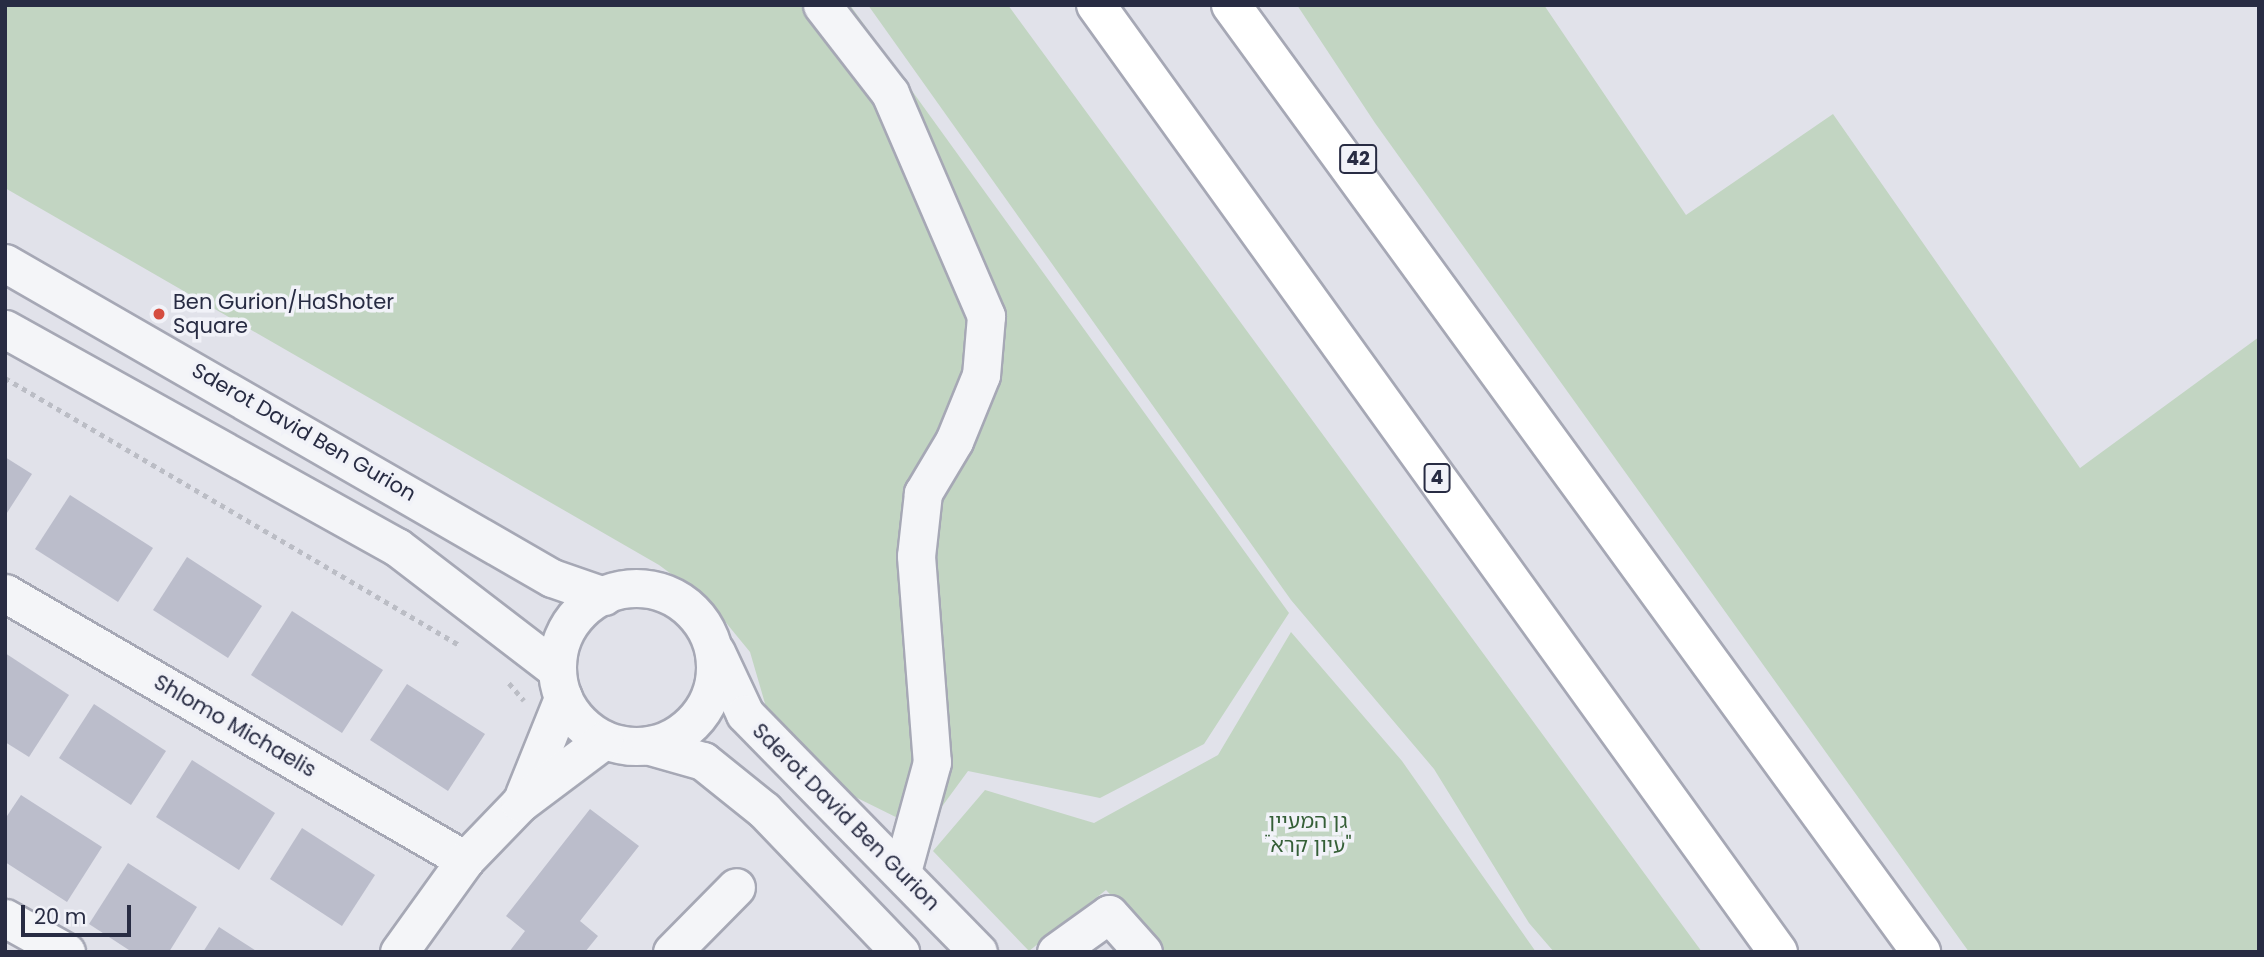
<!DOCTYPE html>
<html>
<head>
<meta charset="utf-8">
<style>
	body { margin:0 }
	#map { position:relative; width:2264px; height:957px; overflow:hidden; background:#e1e2ea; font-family:Poppins,"Noto Sans Hebrew",sans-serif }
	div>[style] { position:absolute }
	.green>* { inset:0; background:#c2d5c2 }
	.building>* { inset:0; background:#bbbdcb }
	.path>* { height:4.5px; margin-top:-2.25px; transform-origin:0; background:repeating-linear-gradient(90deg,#bbbdc5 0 5px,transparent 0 10px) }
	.roads { filter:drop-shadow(2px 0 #a6a8b5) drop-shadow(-2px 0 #a6a8b5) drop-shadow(0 2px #a6a8b5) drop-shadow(0 -2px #a6a8b5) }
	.minor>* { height:37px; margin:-18.5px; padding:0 18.5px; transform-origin:18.5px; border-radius:18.5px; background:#f4f5f8 }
	.minor>.ring { margin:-18.5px; padding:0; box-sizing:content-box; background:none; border:37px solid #f4f5f8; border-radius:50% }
	.highway>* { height:38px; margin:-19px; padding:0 19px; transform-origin:19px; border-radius:19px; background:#fff }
	.dots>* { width:19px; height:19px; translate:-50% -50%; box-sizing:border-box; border:4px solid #f1f2f8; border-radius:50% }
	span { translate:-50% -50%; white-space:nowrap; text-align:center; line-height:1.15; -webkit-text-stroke:7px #f1f2f8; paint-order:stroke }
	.shield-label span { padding:2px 5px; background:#f1f2f8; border:2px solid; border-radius:5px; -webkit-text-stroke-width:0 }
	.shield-label { font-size:19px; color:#282c43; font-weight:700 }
	.poi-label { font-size:21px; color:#282c43 }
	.left { translate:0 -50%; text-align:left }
	.street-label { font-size:21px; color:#282c43 }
	.park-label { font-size:21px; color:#355f37 }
	.frame { position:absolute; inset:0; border:7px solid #282c43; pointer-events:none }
	.scale { position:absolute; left:21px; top:905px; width:110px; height:32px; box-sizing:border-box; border:4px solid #282c43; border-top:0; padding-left:9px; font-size:21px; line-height:24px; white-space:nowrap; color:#282c43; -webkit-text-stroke:5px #f1f2f8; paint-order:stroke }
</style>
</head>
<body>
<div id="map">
	<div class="green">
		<div style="clip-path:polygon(5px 5px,850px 5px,1289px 613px,1204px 744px,1100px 798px,968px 771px,924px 831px,831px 785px,771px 724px,750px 652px,709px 602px,659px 565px,5px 188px)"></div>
		<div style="clip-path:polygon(868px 5px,1008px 5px,1702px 952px,1554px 952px,1529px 923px,1434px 769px,1291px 600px)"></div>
		<div style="clip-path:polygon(1297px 5px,1544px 5px,1686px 215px,1833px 114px,2080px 468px,2259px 337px,2259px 952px,1969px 952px,1375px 123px)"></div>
		<div style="clip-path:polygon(1291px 632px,1402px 761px,1536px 952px,1165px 952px,1106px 890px,1029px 951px,933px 851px,985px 790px,1094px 823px,1218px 755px)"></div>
	</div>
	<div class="building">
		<div style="clip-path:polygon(5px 457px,32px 474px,5px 516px)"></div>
		<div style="clip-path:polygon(70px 495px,153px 548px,118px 602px,35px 549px)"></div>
		<div style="clip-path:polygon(187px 557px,262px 606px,228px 658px,153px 610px)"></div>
		<div style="clip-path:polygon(292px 611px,383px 670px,342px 733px,251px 675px)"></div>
		<div style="clip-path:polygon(5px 653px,69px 695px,29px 757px,5px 742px)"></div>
		<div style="clip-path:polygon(407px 684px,485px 734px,448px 791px,370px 740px)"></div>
		<div style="clip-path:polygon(94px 704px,166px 751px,131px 805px,59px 758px)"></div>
		<div style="clip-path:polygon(192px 760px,275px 813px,239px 870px,156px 817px)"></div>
		<div style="clip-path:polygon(21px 795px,102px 847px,67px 902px,5px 862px,5px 819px)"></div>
		<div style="clip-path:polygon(590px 809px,639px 846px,580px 921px,598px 936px,585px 952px,509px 952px,525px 931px,506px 916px)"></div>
		<div style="clip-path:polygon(302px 828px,375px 875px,342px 926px,270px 879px)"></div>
		<div style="clip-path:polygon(128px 863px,197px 907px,169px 952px,132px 952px,89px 924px)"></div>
		<div style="clip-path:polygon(219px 927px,258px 952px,203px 952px)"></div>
	</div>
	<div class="path">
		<div style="left:5px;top:378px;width:529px;rotate:30.44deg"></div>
		<div style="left:509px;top:683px;width:23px;rotate:49deg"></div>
	</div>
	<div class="roads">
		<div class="minor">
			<div style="left:822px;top:5px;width:111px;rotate:52.3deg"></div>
			<div style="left:890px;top:93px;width:243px;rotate:66.7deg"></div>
			<div style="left:986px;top:316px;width:59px;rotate:94.8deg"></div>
			<div style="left:981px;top:375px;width:71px;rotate:112.2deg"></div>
			<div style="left:954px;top:441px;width:61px;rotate:120.8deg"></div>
			<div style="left:923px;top:493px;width:63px;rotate:96.3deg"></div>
			<div style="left:916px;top:556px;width:207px;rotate:85.6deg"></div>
			<div style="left:932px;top:762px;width:114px;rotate:105.3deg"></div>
			<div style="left:5px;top:263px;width:631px;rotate:29.94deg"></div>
			<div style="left:552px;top:578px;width:55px;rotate:19.1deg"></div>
			<div style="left:5px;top:329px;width:449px;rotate:29.1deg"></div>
			<div style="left:397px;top:547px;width:200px;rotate:37.5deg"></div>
			<div class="ring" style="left:557px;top:588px;width:121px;height:121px"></div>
			<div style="left:5px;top:593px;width:532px;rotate:30.13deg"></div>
			<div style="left:716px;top:652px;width:68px;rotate:64.9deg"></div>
			<div style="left:745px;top:714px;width:333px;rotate:45.6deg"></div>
			<div style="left:650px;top:746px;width:55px;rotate:15.8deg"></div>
			<div style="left:703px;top:761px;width:78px;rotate:38.8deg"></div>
			<div style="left:764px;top:810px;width:197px;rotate:46.2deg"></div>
			<div style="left:524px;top:795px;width:105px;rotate:-68.1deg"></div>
			<div style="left:5px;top:918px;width:70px;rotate:29.1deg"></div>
			<div style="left:399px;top:952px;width:113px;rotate:-54.3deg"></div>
			<div style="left:465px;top:860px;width:79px;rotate:-46deg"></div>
			<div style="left:520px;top:803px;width:105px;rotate:-36.9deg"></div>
			<div style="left:672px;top:952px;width:91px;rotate:-45.4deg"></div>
			<div style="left:1056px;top:952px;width:65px;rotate:-35.6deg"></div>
			<div style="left:1109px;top:914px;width:51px;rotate:48.2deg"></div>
		</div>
		<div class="highway">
			<div style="left:1096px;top:5px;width:1167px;rotate:54.24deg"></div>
			<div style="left:1231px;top:5px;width:1172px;rotate:53.92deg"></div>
		</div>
	</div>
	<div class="dots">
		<div style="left:159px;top:314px;background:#d54d40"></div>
	</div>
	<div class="shield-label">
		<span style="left:1358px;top:159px">42</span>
		<span style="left:1437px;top:478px">4</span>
	</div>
	<div class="poi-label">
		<span class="left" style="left:173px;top:314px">Ben Gurion/HaShoter<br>Square</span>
	</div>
	<div class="street-label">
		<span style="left:304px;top:432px;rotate:30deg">Sderot David Ben Gurion</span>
		<span style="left:235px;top:726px;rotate:30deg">Shlomo Michaelis</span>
		<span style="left:846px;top:817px;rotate:45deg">Sderot David Ben Gurion</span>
	</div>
	<div class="park-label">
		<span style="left:1308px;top:833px">גן המעיין<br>"עיון קרא"</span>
	</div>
	<div class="frame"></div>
	<div class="scale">20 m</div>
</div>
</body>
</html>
